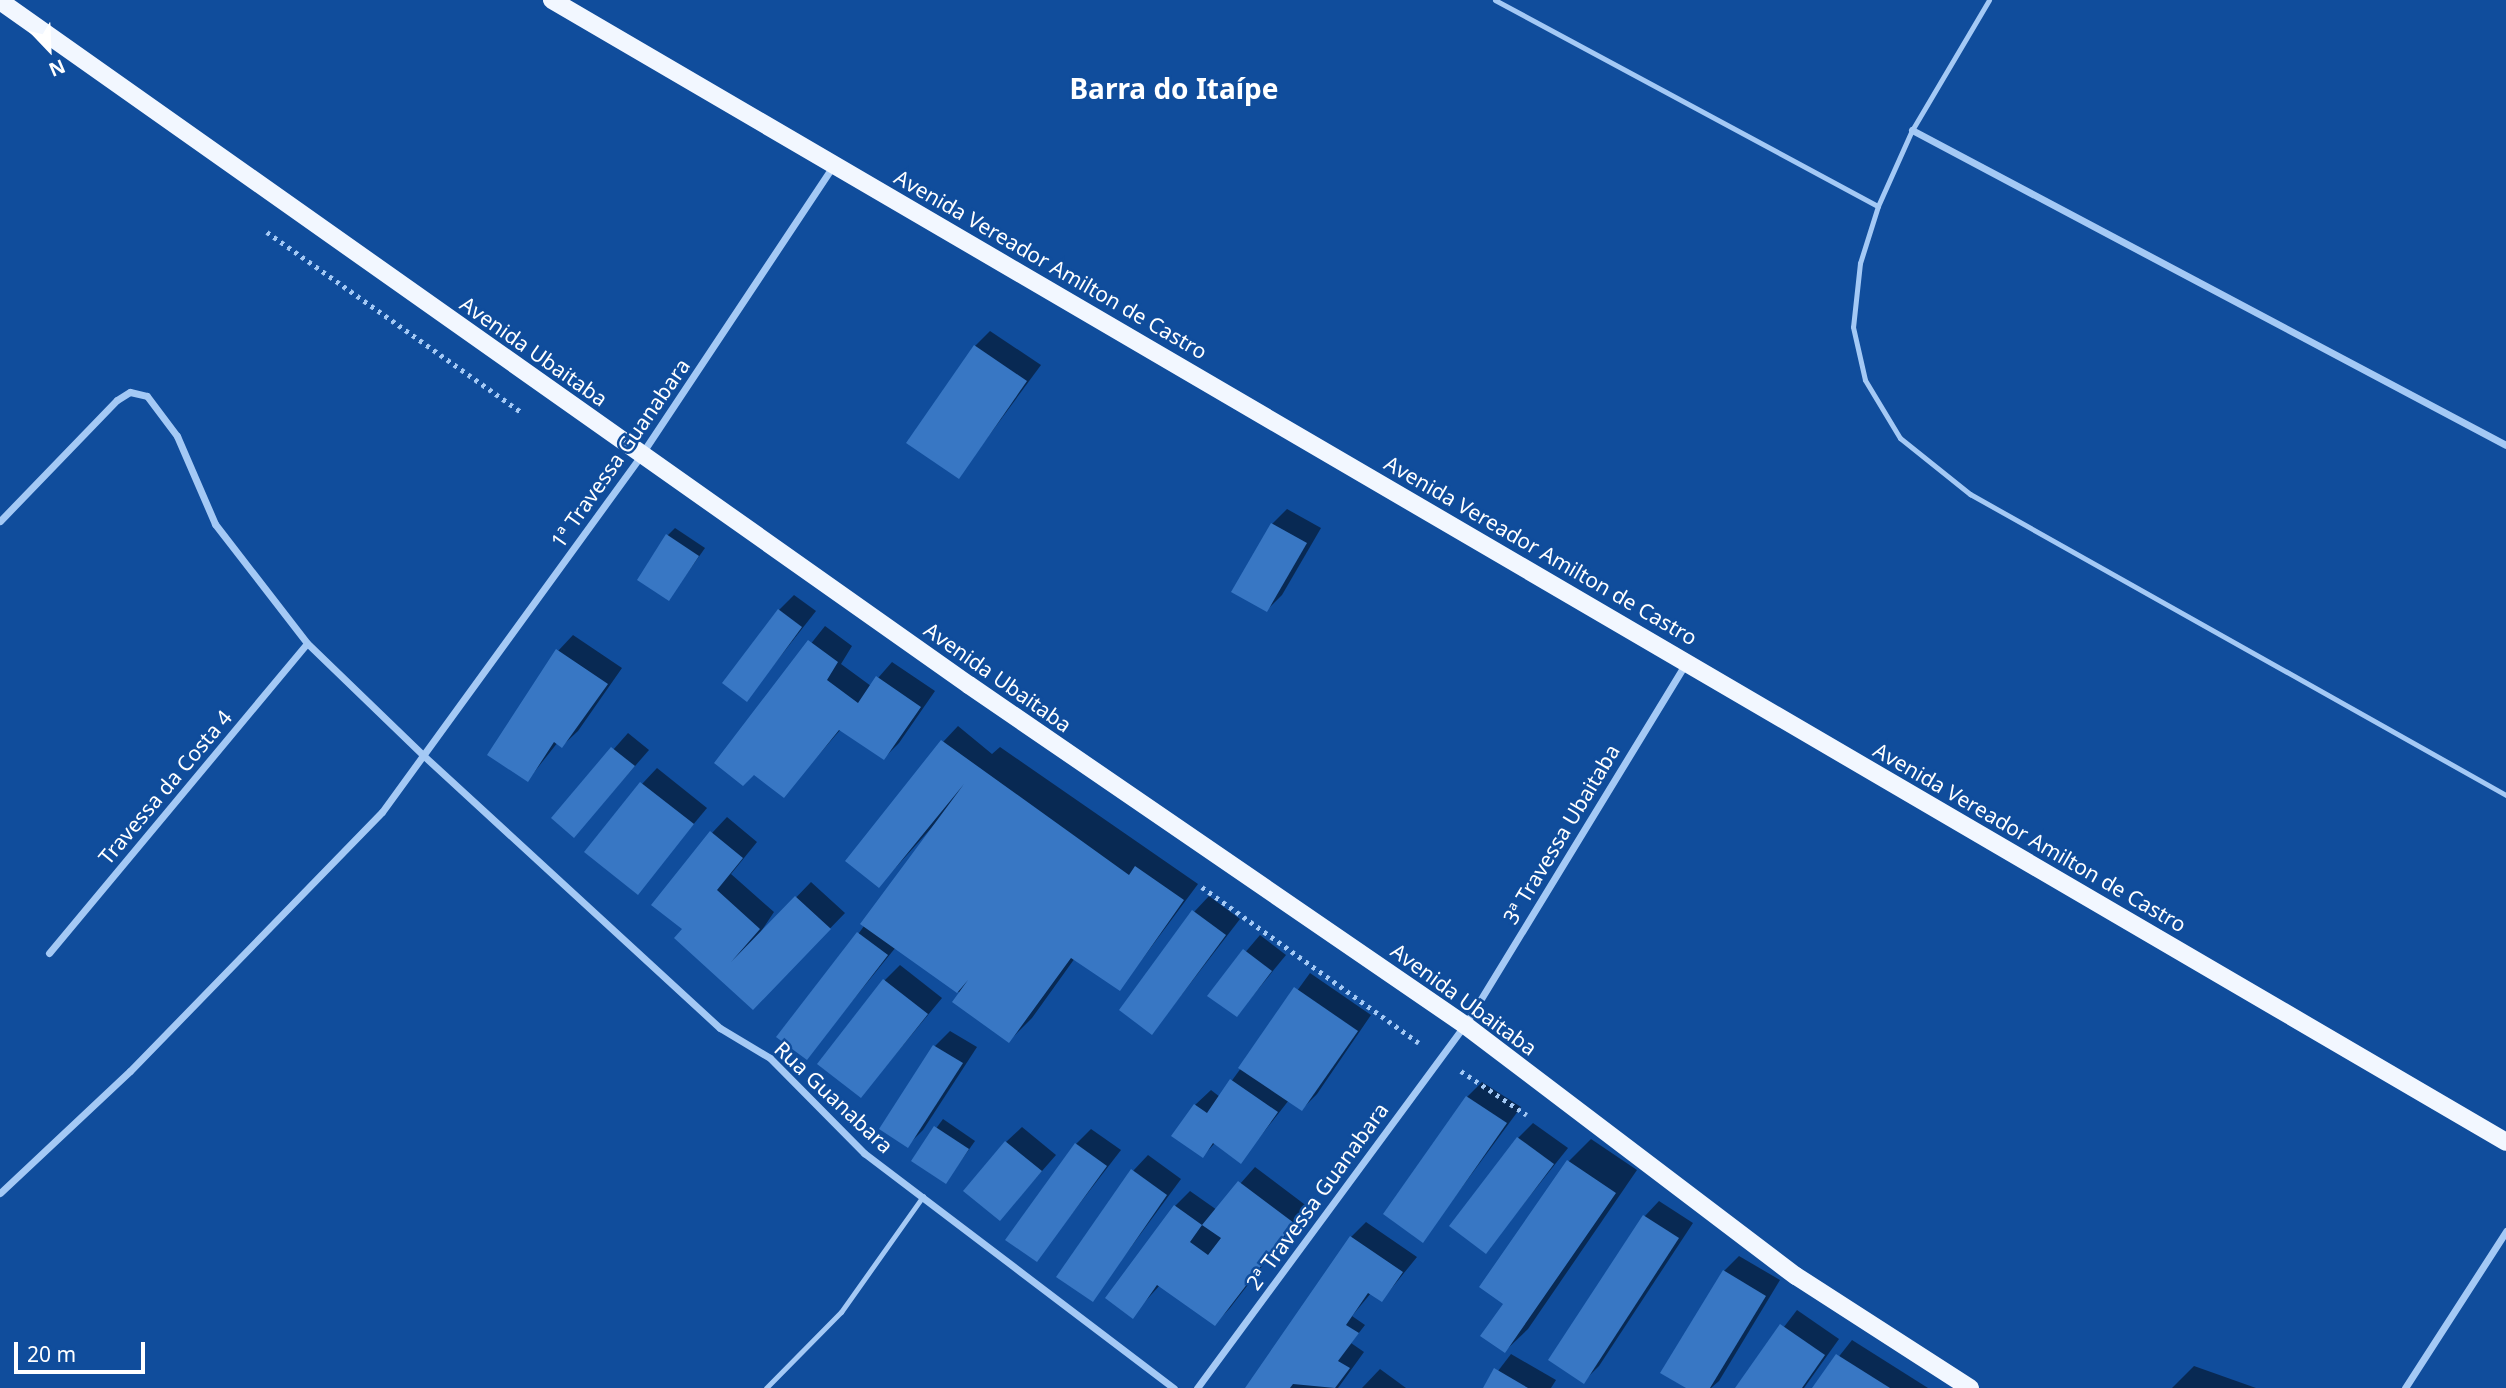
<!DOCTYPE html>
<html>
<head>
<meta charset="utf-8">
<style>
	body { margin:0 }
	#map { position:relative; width:2506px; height:1388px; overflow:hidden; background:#104d9c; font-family:"Noto Sans",sans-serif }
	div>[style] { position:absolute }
	.shadow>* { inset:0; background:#0007 }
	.building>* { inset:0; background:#3877c4 }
	.path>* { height:4.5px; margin-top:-2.25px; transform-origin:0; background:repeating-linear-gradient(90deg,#a4c9f5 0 3.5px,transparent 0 8.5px) }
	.lane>* { height:5px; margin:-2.5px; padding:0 2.5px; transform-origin:2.5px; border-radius:2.5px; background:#a4c9f5 }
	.street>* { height:7px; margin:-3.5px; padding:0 3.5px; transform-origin:3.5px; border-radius:3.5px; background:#a4c9f5 }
	.primary>* { height:18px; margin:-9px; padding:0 9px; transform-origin:9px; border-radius:9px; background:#f2f7ff }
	span { translate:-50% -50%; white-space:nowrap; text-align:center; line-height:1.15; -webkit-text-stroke:5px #104d9c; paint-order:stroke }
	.street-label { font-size:21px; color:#fff }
	.district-label { font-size:28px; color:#fff; font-weight:700 }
	.north { position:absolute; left:14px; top:14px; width:70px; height:70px; -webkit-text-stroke:5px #104d9c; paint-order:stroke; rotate:157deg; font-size:19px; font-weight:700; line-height:28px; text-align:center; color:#fff }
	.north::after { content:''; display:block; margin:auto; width:24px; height:32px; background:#fff; clip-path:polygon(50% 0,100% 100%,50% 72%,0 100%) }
	.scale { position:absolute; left:14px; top:1342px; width:131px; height:32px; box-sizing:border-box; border:4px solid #fff; border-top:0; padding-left:9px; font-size:21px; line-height:24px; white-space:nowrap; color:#fff; -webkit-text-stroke:5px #104d9c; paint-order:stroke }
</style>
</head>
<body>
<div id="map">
	<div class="shadow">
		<div style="clip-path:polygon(990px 331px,1041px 365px,959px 476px,975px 346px)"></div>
		<div style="clip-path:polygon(1287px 509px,1321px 528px,1282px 595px,1267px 610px,1272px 524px)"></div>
		<div style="clip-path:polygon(675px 528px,705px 548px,669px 599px,668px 535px)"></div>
		<div style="clip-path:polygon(794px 595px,816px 611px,746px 700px,779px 610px)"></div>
		<div style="clip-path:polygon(825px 626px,852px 646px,841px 664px,871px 686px,892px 662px,935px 691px,899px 743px,884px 758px,841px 729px,783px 796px,754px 773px,716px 763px)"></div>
		<div style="clip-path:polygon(573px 635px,622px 668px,578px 731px,562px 746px,558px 742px,528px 780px,558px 651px)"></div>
		<div style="clip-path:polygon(958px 726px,992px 754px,1000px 747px,1198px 884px,1120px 989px,1075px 958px,1032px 1018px,1009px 1041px,960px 993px,896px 947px,806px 1058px,859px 933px,943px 815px,879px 886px,943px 742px)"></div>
		<div style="clip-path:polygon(628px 733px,649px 750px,574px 836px,553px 818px)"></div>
		<div style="clip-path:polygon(657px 768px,707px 808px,637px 892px,642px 784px)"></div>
		<div style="clip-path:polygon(727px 817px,757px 842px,731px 874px,774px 912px,756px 939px,811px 882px,845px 913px,753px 1008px,684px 929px,712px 833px)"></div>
		<div style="clip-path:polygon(1209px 896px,1240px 919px,1152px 1033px,1194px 912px)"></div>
		<div style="clip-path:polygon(1260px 935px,1286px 955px,1237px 1015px,1209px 995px)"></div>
		<div style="clip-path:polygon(900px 965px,942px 998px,861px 1096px,885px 980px)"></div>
		<div style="clip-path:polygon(1310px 973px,1371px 1015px,1317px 1094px,1302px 1109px,1289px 1100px,1241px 1161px,1215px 1143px,1203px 1156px,1195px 1105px,1211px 1090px,1220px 1097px)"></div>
		<div style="clip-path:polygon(950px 1031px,977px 1047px,923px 1130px,907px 1146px,881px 1129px,935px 1046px)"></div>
		<div style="clip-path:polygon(1482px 1082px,1521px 1107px,1423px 1240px,1467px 1097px)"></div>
		<div style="clip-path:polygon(943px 1119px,975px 1141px,946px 1182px,913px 1160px)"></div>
		<div style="clip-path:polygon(1533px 1123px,1568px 1148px,1486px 1251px,1518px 1138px)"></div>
		<div style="clip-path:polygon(1022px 1127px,1056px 1155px,1000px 1219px,1006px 1142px)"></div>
		<div style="clip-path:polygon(1091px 1129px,1121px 1150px,1036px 1260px,1076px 1144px)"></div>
		<div style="clip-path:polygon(1591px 1139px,1637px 1170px,1528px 1329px,1505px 1351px,1505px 1304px,1569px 1161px)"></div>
		<div style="clip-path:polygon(1148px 1155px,1181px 1179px,1092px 1300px,1133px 1171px)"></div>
		<div style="clip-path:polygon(1255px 1167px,1308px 1207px,1230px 1308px,1215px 1324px,1160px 1285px,1132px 1316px,1175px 1206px,1190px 1191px,1217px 1210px)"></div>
		<div style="clip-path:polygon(1659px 1201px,1693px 1223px,1599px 1366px,1584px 1381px,1644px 1217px)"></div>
		<div style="clip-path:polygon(1366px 1222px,1417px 1257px,1382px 1300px,1371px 1293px,1352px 1316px,1365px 1325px,1351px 1343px,1364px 1352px,1338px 1388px,1249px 1388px,1351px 1237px)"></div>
		<div style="clip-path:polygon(1739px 1256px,1780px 1280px,1719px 1381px,1711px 1388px,1690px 1388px,1724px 1271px)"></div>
		<div style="clip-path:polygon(1797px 1310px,1839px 1339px,1804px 1388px,1737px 1388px)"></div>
		<div style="clip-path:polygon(1852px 1340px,1928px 1388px,1814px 1388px)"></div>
		<div style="clip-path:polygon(1511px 1354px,1556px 1380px,1551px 1388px,1485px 1388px)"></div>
		<div style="clip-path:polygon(2194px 1366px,2256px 1388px,2172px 1388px)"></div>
		<div style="clip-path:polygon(1380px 1369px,1406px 1388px,1362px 1388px)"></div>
	</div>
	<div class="building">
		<div style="clip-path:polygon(974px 345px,1027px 381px,959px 479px,906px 443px)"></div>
		<div style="clip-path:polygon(1271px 523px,1307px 543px,1267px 612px,1231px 592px)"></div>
		<div style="clip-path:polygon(666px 534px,699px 556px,669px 601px,637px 580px)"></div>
		<div style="clip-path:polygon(778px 609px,802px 627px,747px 702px,722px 683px)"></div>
		<div style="clip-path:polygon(808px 640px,838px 662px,827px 680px,858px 703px,876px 676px,921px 707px,884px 760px,839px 730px,784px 798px,754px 775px,743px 786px,714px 763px)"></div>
		<div style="clip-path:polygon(556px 649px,608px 684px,562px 748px,554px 742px,528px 782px,487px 755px)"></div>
		<div style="clip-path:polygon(941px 740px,1129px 875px,1135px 866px,1184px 900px,1120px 991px,1071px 958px,1009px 1043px,952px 1002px,968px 980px,957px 993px,860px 924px,964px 784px,879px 888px,845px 861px)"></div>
		<div style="clip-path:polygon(611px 747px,635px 766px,574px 838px,551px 818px)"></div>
		<div style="clip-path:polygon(640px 782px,694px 824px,638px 895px,584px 852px)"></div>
		<div style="clip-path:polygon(710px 831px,743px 858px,717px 890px,760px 929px,731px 962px,795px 896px,831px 929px,753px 1010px,674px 938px,682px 929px,651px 905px)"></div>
		<div style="clip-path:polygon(1192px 910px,1226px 935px,1152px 1035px,1119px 1010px)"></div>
		<div style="clip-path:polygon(857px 932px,888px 955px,807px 1060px,776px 1037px)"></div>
		<div style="clip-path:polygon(1243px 949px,1272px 971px,1237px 1017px,1207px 996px)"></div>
		<div style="clip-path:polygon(883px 979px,928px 1014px,861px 1098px,817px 1064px)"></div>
		<div style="clip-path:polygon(1294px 987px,1358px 1031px,1302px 1111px,1238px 1068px)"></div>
		<div style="clip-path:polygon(933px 1045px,963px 1063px,908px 1148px,879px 1129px)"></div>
		<div style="clip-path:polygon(1230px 1079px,1278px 1112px,1241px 1164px,1213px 1143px,1203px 1158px,1171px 1136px,1194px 1104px,1207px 1113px)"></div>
		<div style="clip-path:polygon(1466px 1096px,1507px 1123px,1423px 1243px,1383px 1214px)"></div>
		<div style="clip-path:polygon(934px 1126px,969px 1149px,946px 1184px,911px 1161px)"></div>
		<div style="clip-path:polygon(1517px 1137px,1554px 1164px,1486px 1254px,1449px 1226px)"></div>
		<div style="clip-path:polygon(1005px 1141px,1042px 1171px,1000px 1221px,963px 1191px)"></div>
		<div style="clip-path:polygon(1075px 1143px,1107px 1166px,1037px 1262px,1005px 1240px)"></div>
		<div style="clip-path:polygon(1567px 1160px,1616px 1193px,1505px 1353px,1480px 1336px,1503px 1304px,1479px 1287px)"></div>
		<div style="clip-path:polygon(1131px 1169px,1167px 1195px,1093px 1302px,1056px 1277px)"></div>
		<div style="clip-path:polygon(1238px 1181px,1294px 1223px,1215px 1326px,1157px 1285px,1133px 1319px,1105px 1298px,1174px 1205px,1202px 1225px,1190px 1242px,1208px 1255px,1221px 1238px,1202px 1225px)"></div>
		<div style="clip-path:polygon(1643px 1215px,1679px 1238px,1584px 1384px,1548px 1360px)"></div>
		<div style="clip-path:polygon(1350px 1236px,1403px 1272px,1382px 1302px,1368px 1293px,1346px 1325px,1359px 1333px,1338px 1361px,1350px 1368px,1335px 1388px,1293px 1384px,1290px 1388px,1245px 1388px)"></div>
		<div style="clip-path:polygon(1723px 1270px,1766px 1296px,1710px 1388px,1686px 1388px,1660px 1373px)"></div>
		<div style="clip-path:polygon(1780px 1324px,1825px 1355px,1802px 1388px,1735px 1388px)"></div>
		<div style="clip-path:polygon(1836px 1354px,1890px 1388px,1812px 1388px)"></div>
		<div style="clip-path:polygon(1494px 1368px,1528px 1388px,1483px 1388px)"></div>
	</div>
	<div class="path">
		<div style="left:267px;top:232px;width:310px;rotate:35.3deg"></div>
		<div style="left:1202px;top:887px;width:267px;rotate:35.7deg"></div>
		<div style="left:1461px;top:1071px;width:79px;rotate:33.7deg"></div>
	</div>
	<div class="lane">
		<div style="left:1495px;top:0;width:435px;rotate:28.3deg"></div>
		<div style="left:1989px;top:0;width:151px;rotate:120.6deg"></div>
		<div style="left:1912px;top:130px;width:83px;rotate:114.1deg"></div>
		<div style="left:1878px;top:206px;width:60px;rotate:107.5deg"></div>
		<div style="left:1860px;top:263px;width:64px;rotate:96.2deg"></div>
		<div style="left:1853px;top:327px;width:54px;rotate:77.2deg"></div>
		<div style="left:1865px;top:380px;width:68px;rotate:58.9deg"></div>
		<div style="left:1900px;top:438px;width:90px;rotate:38.7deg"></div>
		<div style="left:1970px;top:494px;width:615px;rotate:29.32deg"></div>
		<div style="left:766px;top:1388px;width:107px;rotate:-45.4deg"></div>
		<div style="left:841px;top:1312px;width:142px;rotate:-54.7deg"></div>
	</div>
	<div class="street">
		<div style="left:1912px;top:130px;width:672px;rotate:27.94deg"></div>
		<div style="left:0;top:521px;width:168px;rotate:-46deg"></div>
		<div style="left:117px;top:400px;width:15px;rotate:-32deg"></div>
		<div style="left:130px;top:392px;width:17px;rotate:13deg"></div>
		<div style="left:147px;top:396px;width:50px;rotate:53.1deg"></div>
		<div style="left:177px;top:436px;width:96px;rotate:66.6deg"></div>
		<div style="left:215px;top:524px;width:150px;rotate:52.3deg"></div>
		<div style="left:307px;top:643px;width:163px;rotate:44deg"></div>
		<div style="left:424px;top:756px;width:402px;rotate:42.6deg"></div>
		<div style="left:720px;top:1028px;width:58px;rotate:31deg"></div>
		<div style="left:770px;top:1058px;width:134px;rotate:45.3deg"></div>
		<div style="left:864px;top:1153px;width:389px;rotate:37.2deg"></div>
		<div style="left:49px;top:953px;width:403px;rotate:-50.2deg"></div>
		<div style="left:0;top:1193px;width:178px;rotate:-43.2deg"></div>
		<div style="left:130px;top:1071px;width:361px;rotate:-45.8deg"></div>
		<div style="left:382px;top:812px;width:441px;rotate:-54deg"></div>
		<div style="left:641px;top:455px;width:348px;rotate:-56.4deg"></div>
		<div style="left:1197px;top:1388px;width:451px;rotate:-53.6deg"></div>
		<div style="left:1465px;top:1025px;width:423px;rotate:-58.6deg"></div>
		<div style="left:2405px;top:1388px;width:187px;rotate:-57.2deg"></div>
	</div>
	<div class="primary">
		<div style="left:552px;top:0;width:2263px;rotate:30.3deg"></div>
		<div style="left:0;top:1px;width:1186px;rotate:35.22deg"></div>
		<div style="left:969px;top:685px;width:601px;rotate:34.43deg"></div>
		<div style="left:1465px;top:1025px;width:415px;rotate:37.2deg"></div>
		<div style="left:1796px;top:1276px;width:207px;rotate:32.8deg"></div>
	</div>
	<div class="street-label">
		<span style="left:1051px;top:264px;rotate:30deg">Avenida Vereador Amilton de Castro</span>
		<span style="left:534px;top:351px;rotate:35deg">Avenida Ubaitaba</span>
		<span style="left:620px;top:453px;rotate:-55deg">1ª Travessa Guanabara</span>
		<span style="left:1541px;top:550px;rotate:30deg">Avenida Vereador Amilton de Castro</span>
		<span style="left:998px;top:677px;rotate:35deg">Avenida Ubaitaba</span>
		<span style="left:165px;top:787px;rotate:-50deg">Travessa da Costa 4</span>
		<span style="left:1561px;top:834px;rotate:-59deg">3ª Travessa Ubaitaba</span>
		<span style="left:2030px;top:837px;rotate:30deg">Avenida Vereador Amilton de Castro</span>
		<span style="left:1464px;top:999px;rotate:36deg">Avenida Ubaitaba</span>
		<span style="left:834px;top:1097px;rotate:43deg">Rua Guanabara</span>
		<span style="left:1317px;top:1196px;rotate:-54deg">2ª Travessa Guanabara</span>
	</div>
	<div class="district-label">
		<span style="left:1174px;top:88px">Barra do Itaípe</span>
	</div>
	<div class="north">N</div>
	<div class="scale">20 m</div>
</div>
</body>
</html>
